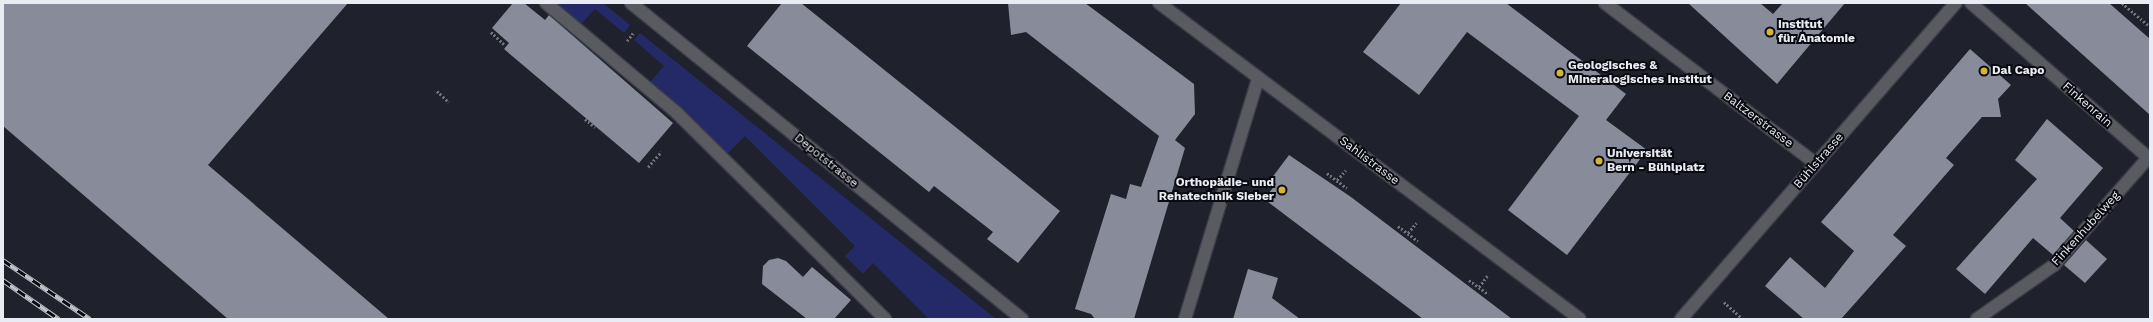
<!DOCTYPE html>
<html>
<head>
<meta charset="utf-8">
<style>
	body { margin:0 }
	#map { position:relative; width:2153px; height:322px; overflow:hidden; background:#1f222d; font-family:"Work Sans",sans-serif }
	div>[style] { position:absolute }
	.green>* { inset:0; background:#232a67 }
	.building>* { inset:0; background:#888b9a }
	.path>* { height:2.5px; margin-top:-1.25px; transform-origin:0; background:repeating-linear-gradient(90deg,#70737c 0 2px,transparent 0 4px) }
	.roads { filter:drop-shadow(1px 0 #3b3e49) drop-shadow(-1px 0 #3b3e49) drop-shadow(0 1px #3b3e49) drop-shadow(0 -1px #3b3e49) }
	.lane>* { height:12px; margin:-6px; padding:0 6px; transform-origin:6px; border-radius:6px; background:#595b61 }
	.street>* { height:12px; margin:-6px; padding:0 6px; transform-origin:6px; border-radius:6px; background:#595b61 }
	.rail>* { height:4.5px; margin-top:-2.25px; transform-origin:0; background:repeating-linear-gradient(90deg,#0a0b10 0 9px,#c2c4cc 0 18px); box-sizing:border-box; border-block:1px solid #c2c4cc }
	.dots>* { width:11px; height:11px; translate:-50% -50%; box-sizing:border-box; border:2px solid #0a0b10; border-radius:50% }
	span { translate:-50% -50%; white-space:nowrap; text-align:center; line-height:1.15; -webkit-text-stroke:4px #0a0b10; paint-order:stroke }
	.poi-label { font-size:12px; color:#eaecf3; font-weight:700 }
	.left { translate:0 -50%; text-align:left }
	.right { translate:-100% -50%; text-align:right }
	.street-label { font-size:12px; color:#eaecf3 }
	.frame { position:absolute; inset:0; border:4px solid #eaecf3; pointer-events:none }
</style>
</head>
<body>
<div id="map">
	<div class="green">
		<div style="clip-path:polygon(556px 3px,603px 3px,630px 25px,624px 33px,595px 9px,581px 24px)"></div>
		<div style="clip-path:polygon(640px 33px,996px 319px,929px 319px,873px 263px,863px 274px,845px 256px,855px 246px,745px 136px,727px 154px,650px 82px,664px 66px,634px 40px)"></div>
	</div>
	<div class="building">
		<div style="clip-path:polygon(3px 3px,348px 3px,208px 165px,389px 319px,228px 319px,3px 126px)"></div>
		<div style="clip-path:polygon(513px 3px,524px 3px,545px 20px,549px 15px,673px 123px,639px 163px,504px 49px,509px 43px,492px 28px)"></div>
		<div style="clip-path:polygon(782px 3px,801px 3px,1060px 211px,1018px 263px,987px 239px,993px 232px,934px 186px,929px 192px,747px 46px)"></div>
		<div style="clip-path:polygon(1008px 3px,1085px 3px,1194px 84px,1195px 114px,1175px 140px,1185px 148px,1134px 319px,1095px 319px,1091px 314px,1075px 309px,1111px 194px,1126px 199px,1130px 184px,1141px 187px,1159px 136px,1026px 32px,1011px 35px)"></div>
		<div style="clip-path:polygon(1401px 3px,1506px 3px,1626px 94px,1606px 120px,1647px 150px,1567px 255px,1508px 210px,1579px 116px,1467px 32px,1419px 95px,1363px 52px)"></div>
		<div style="clip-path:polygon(1688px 3px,1760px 3px,1773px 14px,1783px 3px,1845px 3px,1777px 84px)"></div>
		<div style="clip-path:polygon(2025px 3px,2109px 3px,2150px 39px,2150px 115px)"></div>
		<div style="clip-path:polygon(1970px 49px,2011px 85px,1998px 99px,2001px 117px,1982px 117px,1946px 158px,1954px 165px,1893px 235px,1906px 246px,1841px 319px,1804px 319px,1765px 286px,1790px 257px,1825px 288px,1854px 251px,1821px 222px)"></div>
		<div style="clip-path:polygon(2047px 119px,2103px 168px,2060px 218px,2074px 231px,2053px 255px,2033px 238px,1985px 294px,1956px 269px,2037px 179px,2015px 160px)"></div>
		<div style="clip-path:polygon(1289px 155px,1351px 197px,1512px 319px,1423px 319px,1264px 199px,1276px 184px,1271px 179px)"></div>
		<div style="clip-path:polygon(2086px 240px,2107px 259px,2085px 283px,2064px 265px)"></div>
		<div style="clip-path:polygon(778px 258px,786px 261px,803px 277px,812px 267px,851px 300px,834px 319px,807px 319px,762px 284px,763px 266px,769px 260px)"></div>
		<div style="clip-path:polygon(1248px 269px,1278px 278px,1272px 298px,1300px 319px,1233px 319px)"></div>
	</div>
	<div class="path">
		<div style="left:2122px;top:3px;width:34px;rotate:40deg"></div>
		<div style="left:491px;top:32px;width:19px;rotate:43deg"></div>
		<div style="left:627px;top:41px;width:10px;rotate:-53deg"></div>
		<div style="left:437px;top:91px;width:16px;rotate:43deg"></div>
		<div style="left:585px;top:119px;width:13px;rotate:39deg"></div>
		<div style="left:648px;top:167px;width:20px;rotate:-49deg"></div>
		<div style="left:1327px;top:173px;width:25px;rotate:37deg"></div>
		<div style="left:1337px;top:180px;width:13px;rotate:-48deg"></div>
		<div style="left:1398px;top:226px;width:25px;rotate:37deg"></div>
		<div style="left:1408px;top:233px;width:13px;rotate:-51deg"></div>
		<div style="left:1469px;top:280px;width:24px;rotate:36deg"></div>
		<div style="left:1479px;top:287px;width:14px;rotate:-54deg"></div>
		<div style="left:1724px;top:302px;width:25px;rotate:42deg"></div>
	</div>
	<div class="roads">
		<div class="lane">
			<div style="left:546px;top:3px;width:171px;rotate:40deg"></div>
			<div style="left:677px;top:113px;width:293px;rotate:44.7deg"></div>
		</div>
		<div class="street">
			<div style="left:631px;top:3px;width:503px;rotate:38.94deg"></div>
			<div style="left:1159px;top:3px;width:526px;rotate:36.89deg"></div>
			<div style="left:1605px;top:3px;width:265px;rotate:37.3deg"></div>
			<div style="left:1971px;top:3px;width:237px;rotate:41.1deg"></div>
			<div style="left:1185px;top:319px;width:252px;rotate:-73.1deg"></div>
			<div style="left:1681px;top:319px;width:419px;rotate:-49deg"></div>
			<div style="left:1977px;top:319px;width:94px;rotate:-35deg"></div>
			<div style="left:2054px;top:265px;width:142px;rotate:-48.7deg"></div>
		</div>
	</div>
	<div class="rail">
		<div style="left:3px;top:260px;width:105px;rotate:34.1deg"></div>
		<div style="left:3px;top:280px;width:68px;rotate:34.9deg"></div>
	</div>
	<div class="dots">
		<div style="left:1770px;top:32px;background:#d6b534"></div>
		<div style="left:1984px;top:71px;background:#d6b534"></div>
		<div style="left:1560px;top:73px;background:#d6b534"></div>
		<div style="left:1599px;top:161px;background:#d6b534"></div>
		<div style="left:1282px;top:190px;background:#d6b534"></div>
	</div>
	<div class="poi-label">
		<span class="left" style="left:1778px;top:32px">Institut<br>für Anatomie</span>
		<span class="left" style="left:1568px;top:73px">Geologisches &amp;<br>Mineralogisches Institut</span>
		<span class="left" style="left:1992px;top:71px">Dal Capo</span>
		<span class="left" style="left:1607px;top:161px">Universität<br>Bern - Bühlplatz</span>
		<span class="right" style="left:1274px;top:190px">Orthopädie- und<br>Rehatechnik Sieber</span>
	</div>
	<div class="street-label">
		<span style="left:2087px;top:105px;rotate:41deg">Finkenrain</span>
		<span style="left:1758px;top:120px;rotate:37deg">Baltzerstrasse</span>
		<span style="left:826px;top:161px;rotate:39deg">Depotstrasse</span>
		<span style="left:1369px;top:161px;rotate:37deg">Sahlistrasse</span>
		<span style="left:1819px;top:161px;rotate:-49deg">Bühlstrasse</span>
		<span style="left:2086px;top:229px;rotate:-48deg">Finkenhubelweg</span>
	</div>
	<div class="frame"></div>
</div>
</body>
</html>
